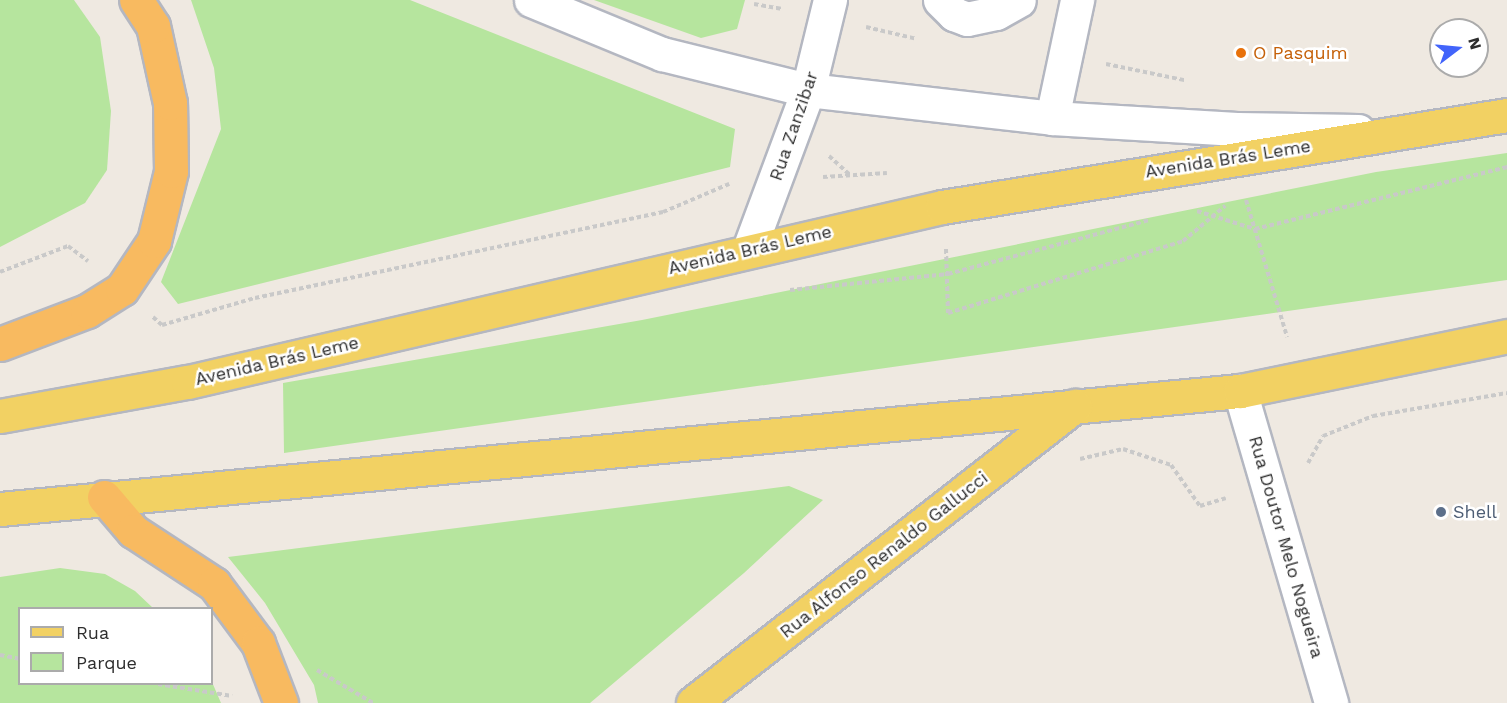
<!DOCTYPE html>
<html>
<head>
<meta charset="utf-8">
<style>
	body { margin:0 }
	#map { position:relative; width:1507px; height:703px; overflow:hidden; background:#efe9e1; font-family:"Work Sans",sans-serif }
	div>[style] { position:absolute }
	.green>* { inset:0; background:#b6e59e }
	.path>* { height:4px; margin-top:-2px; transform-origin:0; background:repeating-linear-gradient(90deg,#c9c9c9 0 4.5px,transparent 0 7.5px) }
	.roads { filter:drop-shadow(2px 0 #b4b7c1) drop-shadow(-2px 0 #b4b7c1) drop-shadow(0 2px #b4b7c1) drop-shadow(0 -2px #b4b7c1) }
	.tertiary>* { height:33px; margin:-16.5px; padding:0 16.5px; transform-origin:16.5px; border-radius:16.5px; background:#fff }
	.secondary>* { height:33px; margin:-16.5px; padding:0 16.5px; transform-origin:16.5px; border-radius:16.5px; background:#fff }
	.primary>* { height:33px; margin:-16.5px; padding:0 16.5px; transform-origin:16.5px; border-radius:16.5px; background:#f2d163 }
	.trunk>* { height:33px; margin:-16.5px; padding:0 16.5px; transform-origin:16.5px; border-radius:16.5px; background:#f8ba60 }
	.dots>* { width:16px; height:16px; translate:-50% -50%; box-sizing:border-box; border:3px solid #fff; border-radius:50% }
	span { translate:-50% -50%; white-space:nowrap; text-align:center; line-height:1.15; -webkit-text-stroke:5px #fff; paint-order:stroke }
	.food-label { font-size:18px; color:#c56008 }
	.left { translate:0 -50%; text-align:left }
	.street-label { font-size:18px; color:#2e2e2e }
	.service-label { font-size:18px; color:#4e5e75 }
	.legend { position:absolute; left:18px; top:607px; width:195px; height:78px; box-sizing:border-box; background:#fff; border:2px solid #ababab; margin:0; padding:8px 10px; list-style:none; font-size:18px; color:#2e2e2e }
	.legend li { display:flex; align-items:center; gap:12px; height:30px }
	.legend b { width:30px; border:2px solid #ababab }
	.north { position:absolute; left:1429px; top:18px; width:60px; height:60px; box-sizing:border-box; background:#fff; border:2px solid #ababab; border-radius:50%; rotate:74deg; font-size:16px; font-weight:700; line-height:24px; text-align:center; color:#2e2e2e }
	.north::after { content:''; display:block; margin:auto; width:21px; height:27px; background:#4264fb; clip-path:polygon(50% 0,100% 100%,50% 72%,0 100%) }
</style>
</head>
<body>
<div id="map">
	<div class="green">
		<div style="clip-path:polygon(0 0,74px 0,100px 37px,111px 111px,107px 170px,85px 203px,0 247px)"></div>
		<div style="clip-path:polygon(191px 0,410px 0,735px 129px,730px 167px,178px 304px,161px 282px,221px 129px,214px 68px)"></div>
		<div style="clip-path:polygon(594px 0,745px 0,737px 29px,701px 38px)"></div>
		<div style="clip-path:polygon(1507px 153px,1507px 280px,284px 453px,283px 383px,642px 320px,1376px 172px)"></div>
		<div style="clip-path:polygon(789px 486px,823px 500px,744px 573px,590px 703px,318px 703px,314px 685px,265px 603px,228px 557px)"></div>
		<div style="clip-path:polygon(60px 568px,105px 574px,135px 591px,153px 608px,20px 608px,20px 684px,212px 682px,221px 703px,0 703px,0 577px)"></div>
	</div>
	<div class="path">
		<div style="left:754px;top:4px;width:29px;rotate:10deg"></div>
		<div style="left:866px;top:27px;width:52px;rotate:13.2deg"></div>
		<div style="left:1106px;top:64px;width:80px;rotate:11.6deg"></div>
		<div style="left:829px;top:156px;width:28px;rotate:42deg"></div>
		<div style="left:823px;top:177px;width:64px;rotate:-3.6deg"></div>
		<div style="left:1246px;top:200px;width:143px;rotate:73.3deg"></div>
		<div style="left:1197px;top:211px;width:61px;rotate:17.2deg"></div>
		<div style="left:1255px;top:229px;width:260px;rotate:-13.8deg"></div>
		<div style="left:946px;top:249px;width:64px;rotate:88.2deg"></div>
		<div style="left:948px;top:313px;width:246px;rotate:-17deg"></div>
		<div style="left:1183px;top:241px;width:55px;rotate:-39.8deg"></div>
		<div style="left:0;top:272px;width:73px;rotate:-20.9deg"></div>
		<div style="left:68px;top:246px;width:25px;rotate:37deg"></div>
		<div style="left:790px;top:290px;width:159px;rotate:-5.8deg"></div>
		<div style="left:948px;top:274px;width:208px;rotate:-15deg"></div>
		<div style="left:153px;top:317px;width:12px;rotate:42deg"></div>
		<div style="left:162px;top:325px;width:97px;rotate:-16.2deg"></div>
		<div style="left:255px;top:298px;width:417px;rotate:-11.9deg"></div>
		<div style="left:663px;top:212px;width:72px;rotate:-23deg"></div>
		<div style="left:1080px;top:459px;width:44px;rotate:-13.1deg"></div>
		<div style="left:1123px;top:449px;width:51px;rotate:18.4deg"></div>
		<div style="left:1171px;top:465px;width:50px;rotate:54.7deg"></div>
		<div style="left:1200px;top:506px;width:27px;rotate:-17deg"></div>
		<div style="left:1308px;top:463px;width:31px;rotate:-61deg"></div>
		<div style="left:1323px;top:436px;width:54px;rotate:-21.8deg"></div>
		<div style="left:1373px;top:416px;width:136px;rotate:-9.7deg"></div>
		<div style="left:0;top:655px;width:20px;rotate:11deg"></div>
		<div style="left:317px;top:670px;width:65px;rotate:30.5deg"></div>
		<div style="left:158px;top:684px;width:75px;rotate:9.2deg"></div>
	</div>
	<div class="roads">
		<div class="tertiary">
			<div style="left:531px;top:0;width:142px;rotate:22.4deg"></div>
			<div style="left:662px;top:54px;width:150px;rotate:13.9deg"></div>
			<div style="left:808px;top:90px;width:246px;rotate:6.5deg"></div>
			<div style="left:1052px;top:118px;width:185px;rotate:3.4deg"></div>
			<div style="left:1237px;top:129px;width:121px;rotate:0.9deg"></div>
			<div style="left:940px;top:0;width:20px;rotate:45deg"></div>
			<div style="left:954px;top:14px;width:14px;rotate:21deg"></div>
			<div style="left:967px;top:19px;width:30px;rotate:-12deg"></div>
			<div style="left:996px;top:13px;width:26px;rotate:-29deg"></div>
			<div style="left:1052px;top:118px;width:121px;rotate:-78deg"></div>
			<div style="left:749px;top:249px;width:170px;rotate:-69.6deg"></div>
			<div style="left:808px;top:90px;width:93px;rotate:-76.3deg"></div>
		</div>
		<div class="secondary">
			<div style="left:1240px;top:391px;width:325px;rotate:73.7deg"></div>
		</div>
		<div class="primary">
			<div style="left:0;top:416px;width:191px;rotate:-10.3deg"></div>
			<div style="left:188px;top:382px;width:774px;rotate:-13.07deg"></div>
			<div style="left:942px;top:207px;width:572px;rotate:-9.25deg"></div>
			<div style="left:0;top:509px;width:1246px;rotate:-5.44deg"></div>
			<div style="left:1240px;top:391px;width:273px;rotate:-11.6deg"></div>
			<div style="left:693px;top:703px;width:484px;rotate:-37.9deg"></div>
		</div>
		<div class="trunk">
			<div style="left:0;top:344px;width:93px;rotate:-20.8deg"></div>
			<div style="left:87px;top:311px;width:41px;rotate:-32.2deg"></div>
			<div style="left:122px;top:289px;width:58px;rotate:-56.3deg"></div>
			<div style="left:154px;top:241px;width:72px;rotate:-76.3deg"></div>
			<div style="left:171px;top:171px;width:68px;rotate:-90.8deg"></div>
			<div style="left:170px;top:103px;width:79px;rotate:-102.4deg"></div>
			<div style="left:153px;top:26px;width:31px;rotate:-123deg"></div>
			<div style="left:104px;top:497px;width:45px;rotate:49.5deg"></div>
			<div style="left:133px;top:531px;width:97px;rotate:33.2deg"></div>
			<div style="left:214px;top:584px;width:74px;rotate:53.3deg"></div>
			<div style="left:258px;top:643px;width:64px;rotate:69deg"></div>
		</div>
	</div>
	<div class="dots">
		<div style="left:1241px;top:53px;background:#e8710a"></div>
		<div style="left:1441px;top:512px;background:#5c6f8a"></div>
	</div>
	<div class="food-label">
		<span class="left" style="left:1253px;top:53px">O Pasquim</span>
	</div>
	<div class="street-label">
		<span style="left:794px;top:126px;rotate:-71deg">Rua Zanzibar</span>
		<span style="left:1228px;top:159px;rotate:-9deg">Avenida Brás Leme</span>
		<span style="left:750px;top:250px;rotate:-13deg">Avenida Brás Leme</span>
		<span style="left:277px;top:361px;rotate:-13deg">Avenida Brás Leme</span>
		<span style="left:1286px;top:547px;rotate:74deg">Rua Doutor Melo Nogueira</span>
		<span style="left:884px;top:555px;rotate:-38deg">Rua Alfonso Renaldo Gallucci</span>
	</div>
	<div class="service-label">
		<span class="left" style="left:1453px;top:512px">Shell</span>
	</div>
	<ul class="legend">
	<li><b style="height:8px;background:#f2d163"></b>Rua</li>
	<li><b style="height:16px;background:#b6e59e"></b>Parque</li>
	</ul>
	<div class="north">N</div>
</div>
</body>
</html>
